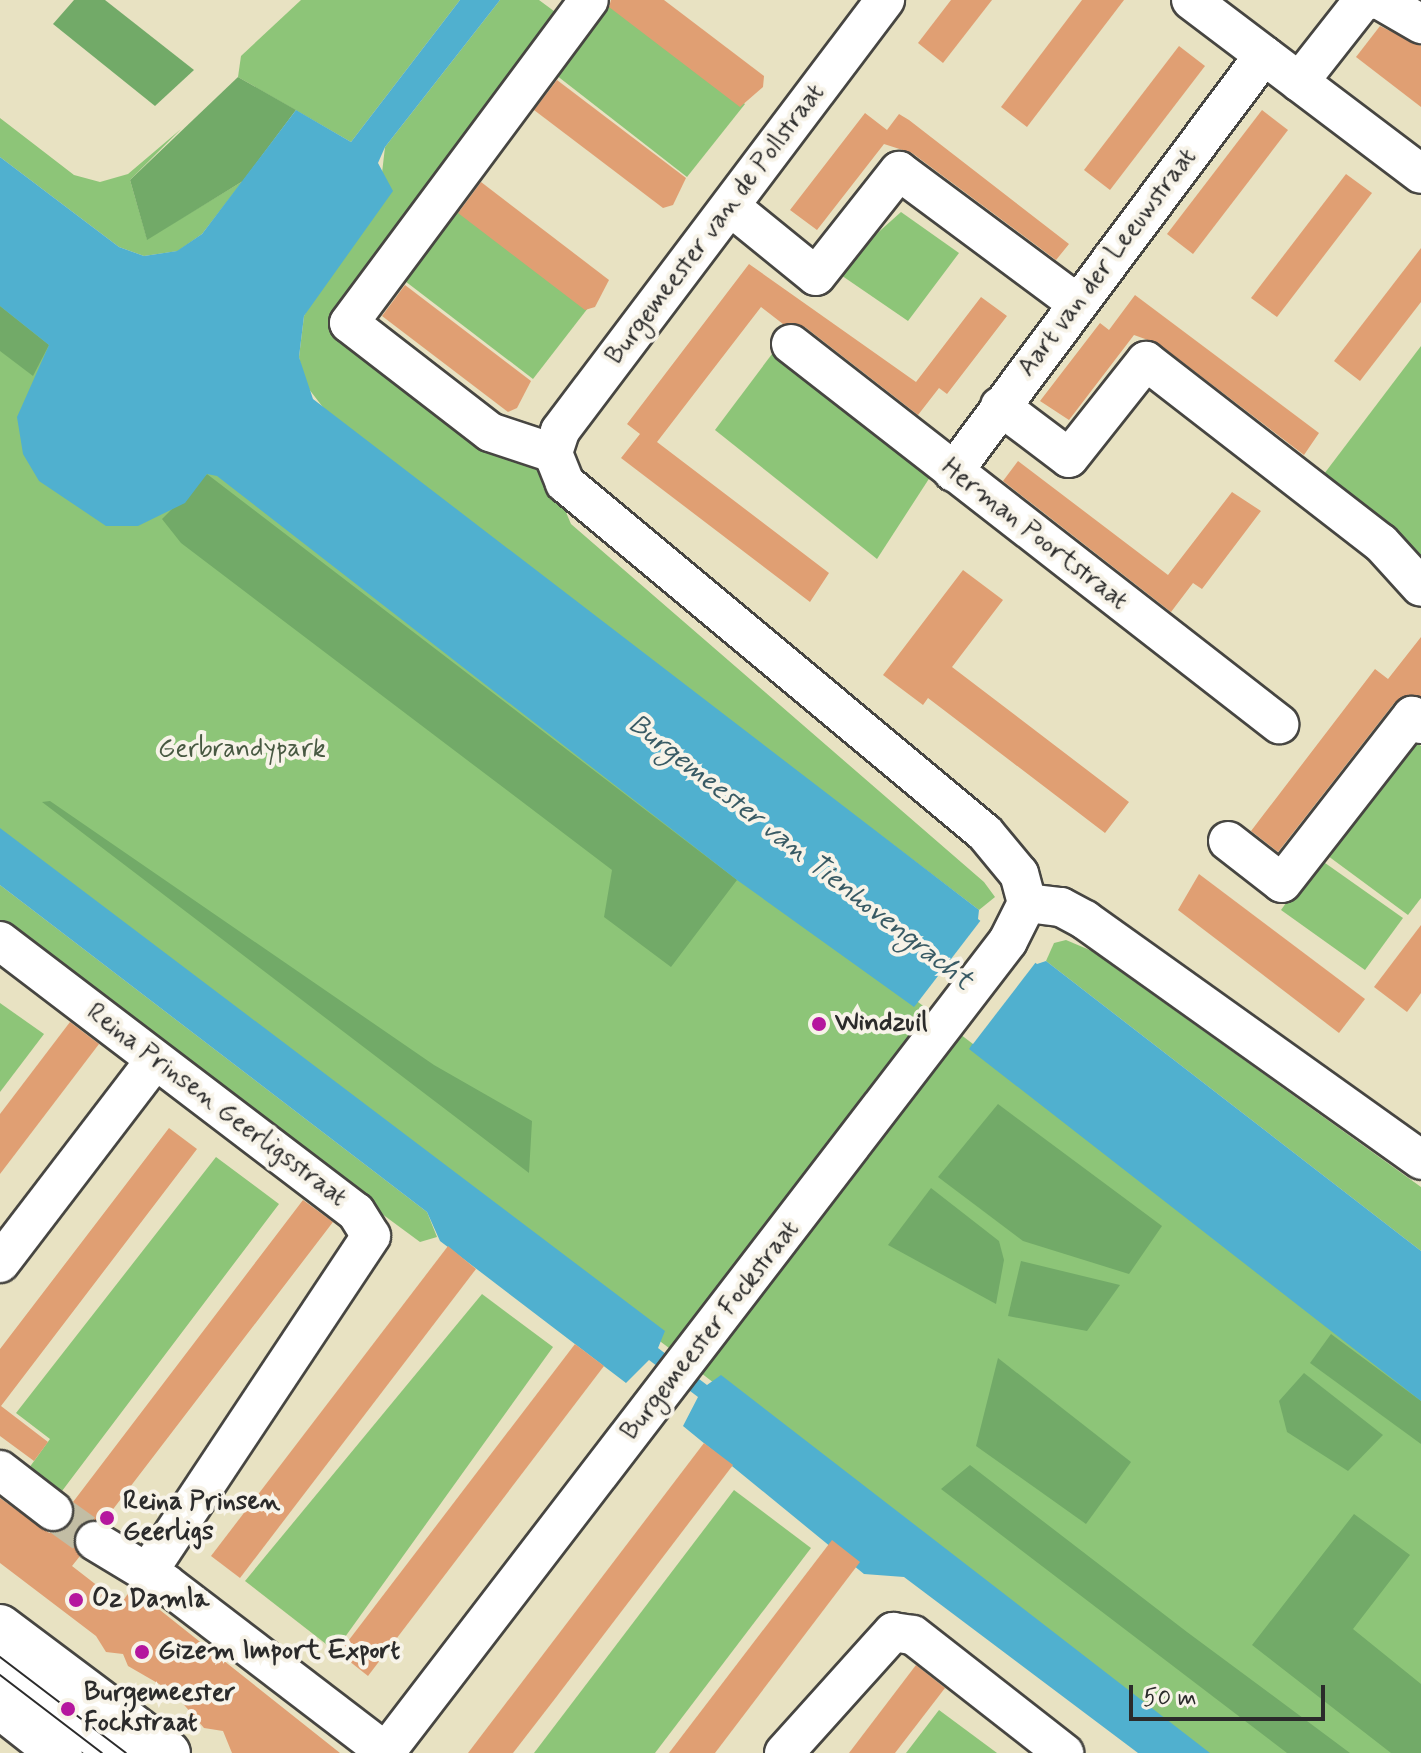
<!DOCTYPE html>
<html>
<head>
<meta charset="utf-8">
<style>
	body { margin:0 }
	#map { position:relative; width:1421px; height:1753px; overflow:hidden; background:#e8e2c2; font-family:Mynerve,sans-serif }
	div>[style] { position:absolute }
	.green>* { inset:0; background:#8dc578 }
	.forest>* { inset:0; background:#72aa68 }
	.water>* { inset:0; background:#50b0cf }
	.pier>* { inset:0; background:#e8e2c2 }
	.building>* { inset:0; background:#e09f73 }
	.minor-tunnel>* { height:38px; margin-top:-19px; transform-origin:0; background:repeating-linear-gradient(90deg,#c2bda4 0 38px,transparent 0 57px) }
	.roads { filter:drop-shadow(2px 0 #474642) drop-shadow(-2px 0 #474642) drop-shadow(0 2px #474642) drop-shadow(0 -2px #474642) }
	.minor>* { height:38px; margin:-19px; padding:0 19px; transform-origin:19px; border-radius:19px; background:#fff }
	.major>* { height:44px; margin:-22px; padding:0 22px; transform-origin:22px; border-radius:22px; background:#fff }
	.tram>* { height:2px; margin:-1px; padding:0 1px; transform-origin:1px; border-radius:1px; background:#2b2b2b }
	.dots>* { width:22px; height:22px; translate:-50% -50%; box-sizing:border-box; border:4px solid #f7f3e8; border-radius:50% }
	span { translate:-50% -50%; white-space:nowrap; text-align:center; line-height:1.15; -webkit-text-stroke:8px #f7f3e8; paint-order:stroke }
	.street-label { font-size:26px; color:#2b2b2b }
	.park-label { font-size:26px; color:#485942 }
	.poi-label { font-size:26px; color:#2b2b2b; font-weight:700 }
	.left { translate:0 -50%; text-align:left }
	.water-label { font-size:28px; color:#385a64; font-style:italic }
	.scale { position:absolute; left:1129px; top:1685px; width:196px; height:36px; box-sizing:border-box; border:4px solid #2b2b2b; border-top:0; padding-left:10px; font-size:24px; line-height:28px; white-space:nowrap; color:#2b2b2b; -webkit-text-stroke:6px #f7f3e8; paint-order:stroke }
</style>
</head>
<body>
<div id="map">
	<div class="green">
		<div style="clip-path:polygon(301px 0,460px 0,351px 142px,238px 77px,241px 56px)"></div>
		<div style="clip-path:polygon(500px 0,539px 0,566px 20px,333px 327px,492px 449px,551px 477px,571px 524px,984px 882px,995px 897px,979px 910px,332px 419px,305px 384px,299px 357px,304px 316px,382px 173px,385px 147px)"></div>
		<div style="clip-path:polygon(613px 2px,745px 104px,687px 177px,556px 75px)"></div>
		<div style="clip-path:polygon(0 118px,74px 175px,100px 182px,128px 174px,181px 129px,130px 180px,147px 239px,243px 181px,202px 234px,178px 251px,144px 256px,119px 247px,0 157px)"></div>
		<div style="clip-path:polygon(456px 207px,588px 308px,533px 379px,401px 278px)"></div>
		<div style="clip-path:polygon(901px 212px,959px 253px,908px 321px,835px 271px)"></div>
		<div style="clip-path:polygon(0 296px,1421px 1370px,1421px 1753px,1189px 1753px,669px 1348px,0 844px)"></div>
		<div style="clip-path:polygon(1421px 346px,1421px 556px,1324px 474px)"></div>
		<div style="clip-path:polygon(775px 350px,934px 471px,877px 559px,715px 430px)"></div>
		<div style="clip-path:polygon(1412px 739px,1421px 746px,1421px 898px,1408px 915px,1324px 853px)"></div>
		<div style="clip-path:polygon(1318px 858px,1403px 918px,1365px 970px,1281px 910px)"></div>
		<div style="clip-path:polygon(0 885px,427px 1212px,437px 1237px,420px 1242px,0 932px)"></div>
		<div style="clip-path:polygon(1066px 940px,1092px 951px,1421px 1187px,1421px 1251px,1046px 961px,1054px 943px)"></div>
		<div style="clip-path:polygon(0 1003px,44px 1034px,0 1092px)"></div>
		<div style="clip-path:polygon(216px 1157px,279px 1204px,62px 1491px,29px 1468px,50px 1439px,16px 1413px)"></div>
		<div style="clip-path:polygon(482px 1294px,553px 1347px,335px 1651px,245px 1581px)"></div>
		<div style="clip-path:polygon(734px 1490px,811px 1548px,655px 1753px,534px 1753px)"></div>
		<div style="clip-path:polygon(939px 1710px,997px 1753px,906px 1753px)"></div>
	</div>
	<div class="forest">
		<div style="clip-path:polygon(74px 0,105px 0,194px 70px,155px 106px,53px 24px)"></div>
		<div style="clip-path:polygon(238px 77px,296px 110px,243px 181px,147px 240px,130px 180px)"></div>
		<div style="clip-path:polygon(0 306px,49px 345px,33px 376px,0 351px)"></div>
		<div style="clip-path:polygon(207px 474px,737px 880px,671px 967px,604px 917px,612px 870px,181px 543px,162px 519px)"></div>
		<div style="clip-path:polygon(50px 801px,434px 1065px,532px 1121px,529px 1173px,42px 802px)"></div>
		<div style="clip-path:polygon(998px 1104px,1162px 1226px,1129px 1274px,1023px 1241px,938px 1177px)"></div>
		<div style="clip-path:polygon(931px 1188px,999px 1241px,1004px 1260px,996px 1304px,888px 1245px)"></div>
		<div style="clip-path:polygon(1021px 1261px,1120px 1285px,1087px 1331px,1008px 1316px)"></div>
		<div style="clip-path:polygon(1331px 1334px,1421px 1401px,1421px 1444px,1310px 1363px)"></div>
		<div style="clip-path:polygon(998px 1358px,1131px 1462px,1086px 1524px,976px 1446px)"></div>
		<div style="clip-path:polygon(1304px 1373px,1383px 1435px,1348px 1471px,1287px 1432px,1279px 1401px)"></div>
		<div style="clip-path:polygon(970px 1465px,1187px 1632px,1350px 1753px,1287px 1753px,941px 1489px)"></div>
		<div style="clip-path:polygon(1354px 1514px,1410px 1555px,1353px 1629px,1421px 1684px,1421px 1753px,1391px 1753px,1252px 1645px)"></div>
	</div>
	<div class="water">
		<div style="clip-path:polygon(460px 0,500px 0,385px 147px,378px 163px,393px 191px,304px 316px,299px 357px,313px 399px,979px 910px,978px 919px,1037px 964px,1046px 961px,1421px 1251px,1421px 1401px,969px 1049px,973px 1043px,919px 1001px,914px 1007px,737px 880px,217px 476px,207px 474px,185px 503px,138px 526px,106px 526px,39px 481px,23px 454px,17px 417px,49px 345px,0 306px,0 157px,119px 247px,144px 256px,177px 251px,202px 234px,296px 110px,351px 142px)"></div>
		<div style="clip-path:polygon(0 828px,665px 1331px,658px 1348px,707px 1385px,721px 1375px,1210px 1753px,1138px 1753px,904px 1577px,864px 1574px,683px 1426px,698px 1397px,649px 1360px,626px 1383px,440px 1241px,427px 1212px,0 885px)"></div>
	</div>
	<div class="pier">
		<div style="clip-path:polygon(981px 920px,1036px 962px,973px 1044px,918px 1002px)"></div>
	</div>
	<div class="building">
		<div style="clip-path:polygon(611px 0,664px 0,764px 76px,763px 87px,740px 107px,609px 7px)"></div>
		<div style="clip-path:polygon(951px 0,992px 0,943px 63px,918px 43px)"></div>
		<div style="clip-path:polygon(1082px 0,1124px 0,1027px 127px,1001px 107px)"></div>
		<div style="clip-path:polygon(1380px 26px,1421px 46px,1421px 107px,1356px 57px)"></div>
		<div style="clip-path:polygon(1179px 46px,1205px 66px,1110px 190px,1084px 170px)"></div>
		<div style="clip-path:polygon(557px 80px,686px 178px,673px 205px,663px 208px,534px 110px)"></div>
		<div style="clip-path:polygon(1262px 110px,1288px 130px,1193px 254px,1167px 234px)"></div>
		<div style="clip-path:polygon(865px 113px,887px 130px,899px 114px,909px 120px,1069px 244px,1056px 260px,912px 153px,884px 144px,817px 230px,790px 210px)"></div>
		<div style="clip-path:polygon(1346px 174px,1372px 193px,1277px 317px,1251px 298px)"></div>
		<div style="clip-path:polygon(481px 182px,609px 280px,595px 307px,585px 310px,458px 213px)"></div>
		<div style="clip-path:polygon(1421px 248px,1421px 302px,1360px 381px,1334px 361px)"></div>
		<div style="clip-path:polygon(749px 264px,916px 382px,981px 297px,1007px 316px,947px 394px,939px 388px,918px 415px,805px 327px,783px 324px,761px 307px,657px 442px,829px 573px,810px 602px,621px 458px,640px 434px,627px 424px)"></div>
		<div style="clip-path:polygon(405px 285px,531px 381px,517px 408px,508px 412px,382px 316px)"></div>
		<div style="clip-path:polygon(1135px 295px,1319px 433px,1304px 455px,1159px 344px,1134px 335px,1069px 420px,1040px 401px,1100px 323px,1109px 330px)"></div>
		<div style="clip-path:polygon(1018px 461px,1168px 575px,1232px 492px,1261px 511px,1202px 589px,1193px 583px,1171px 612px,1003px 481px)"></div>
		<div style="clip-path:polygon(963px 570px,1003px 600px,952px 667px,1129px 802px,1105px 833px,928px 698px,923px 705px,883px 675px)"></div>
		<div style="clip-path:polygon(1421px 637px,1421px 697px,1395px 702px,1278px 852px,1251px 831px,1375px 669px,1388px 679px)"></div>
		<div style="clip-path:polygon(1199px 874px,1365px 999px,1339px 1033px,1178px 910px)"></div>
		<div style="clip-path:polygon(1421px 925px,1421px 993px,1407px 1012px,1374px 987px)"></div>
		<div style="clip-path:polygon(70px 1022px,99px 1044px,0 1174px,0 1114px)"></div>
		<div style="clip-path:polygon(169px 1128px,197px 1149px,1px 1406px,48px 1442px,34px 1461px,0 1436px,0 1349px)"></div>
		<div style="clip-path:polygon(303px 1200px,333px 1222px,104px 1521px,84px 1522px,73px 1540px,80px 1556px,72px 1566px,121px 1604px,129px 1592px,141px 1595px,340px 1753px,232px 1753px,223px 1731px,204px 1728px,173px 1692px,128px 1666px,123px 1654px,106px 1652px,96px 1636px,0 1563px,0 1498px,49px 1533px,70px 1525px,73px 1502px)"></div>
		<div style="clip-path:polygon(448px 1246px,476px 1269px,240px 1578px,211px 1556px)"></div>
		<div style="clip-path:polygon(575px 1344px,604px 1366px,368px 1676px,339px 1653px)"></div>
		<div style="clip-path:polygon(704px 1443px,733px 1465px,554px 1700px,513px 1753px,468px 1753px)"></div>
		<div style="clip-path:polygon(832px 1540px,860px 1562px,715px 1753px,669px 1753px)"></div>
		<div style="clip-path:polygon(916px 1665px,945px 1688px,895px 1753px,849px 1753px)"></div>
	</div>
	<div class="minor-tunnel">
		<div style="left:53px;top:1511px;width:52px;rotate:35.5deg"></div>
	</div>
	<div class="roads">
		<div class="minor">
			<div style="left:1191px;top:0;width:288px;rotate:37.1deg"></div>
			<div style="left:1380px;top:0;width:48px;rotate:30.3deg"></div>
			<div style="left:1299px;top:82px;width:102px;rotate:-51.8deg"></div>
			<div style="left:1362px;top:2px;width:8px;rotate:-14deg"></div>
			<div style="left:731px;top:207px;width:109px;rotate:39.1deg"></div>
			<div style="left:816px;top:276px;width:134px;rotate:-51.7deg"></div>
			<div style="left:899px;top:171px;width:223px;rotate:36.6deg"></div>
			<div style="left:791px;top:344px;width:619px;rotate:37.91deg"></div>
			<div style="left:1000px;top:406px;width:86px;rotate:37deg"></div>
			<div style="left:1069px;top:458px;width:124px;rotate:-51.6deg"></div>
			<div style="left:1146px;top:361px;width:297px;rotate:37.8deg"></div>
			<div style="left:1381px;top:543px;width:59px;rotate:47.7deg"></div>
			<div style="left:553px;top:453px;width:66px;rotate:-161.6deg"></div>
			<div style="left:490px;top:432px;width:178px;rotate:-142.3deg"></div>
			<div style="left:349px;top:323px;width:402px;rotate:-53.4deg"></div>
			<div style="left:553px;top:453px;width:23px;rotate:-72deg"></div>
			<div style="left:560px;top:431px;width:540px;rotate:-52.98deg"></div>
			<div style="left:953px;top:472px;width:520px;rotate:-53.28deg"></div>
			<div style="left:1228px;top:841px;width:68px;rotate:37.9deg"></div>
			<div style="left:1282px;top:883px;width:212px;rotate:-52.1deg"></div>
			<div style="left:1412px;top:716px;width:12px;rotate:42deg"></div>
			<div style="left:1027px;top:903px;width:34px;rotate:7deg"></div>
			<div style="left:1061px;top:907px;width:27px;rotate:28deg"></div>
			<div style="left:1085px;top:920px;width:413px;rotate:35.5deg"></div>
			<div style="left:0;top:941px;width:447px;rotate:37.3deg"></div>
			<div style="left:356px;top:1212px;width:28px;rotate:58deg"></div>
			<div style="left:371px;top:1236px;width:405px;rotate:123.6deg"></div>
			<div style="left:0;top:1263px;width:255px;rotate:-52.6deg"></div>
			<div style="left:0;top:1470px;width:67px;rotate:37.7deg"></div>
			<div style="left:95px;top:1541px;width:83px;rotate:31.2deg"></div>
			<div style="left:166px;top:1584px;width:278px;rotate:37.4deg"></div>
			<div style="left:0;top:1665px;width:145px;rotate:37.4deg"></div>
			<div style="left:385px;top:1753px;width:1023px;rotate:-52.5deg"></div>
			<div style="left:1008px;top:941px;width:42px;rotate:-63.4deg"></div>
			<div style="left:1027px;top:903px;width:30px;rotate:-105deg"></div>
			<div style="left:1019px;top:874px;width:53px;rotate:-129.7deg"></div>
			<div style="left:985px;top:833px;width:547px;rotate:-140.19deg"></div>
			<div style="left:565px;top:483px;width:32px;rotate:-112deg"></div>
			<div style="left:784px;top:1753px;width:163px;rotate:-48deg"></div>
			<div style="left:893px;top:1632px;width:20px;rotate:9deg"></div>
			<div style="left:913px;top:1635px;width:192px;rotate:38deg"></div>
		</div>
		<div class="major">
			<div style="left:0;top:1627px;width:210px;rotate:36.9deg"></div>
			<div style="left:0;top:1706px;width:76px;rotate:38.1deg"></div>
		</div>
	</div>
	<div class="tram">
		<div style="left:0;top:1657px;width:158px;rotate:37.3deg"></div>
		<div style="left:0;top:1675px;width:128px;rotate:37.4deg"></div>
	</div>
	<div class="dots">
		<div style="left:819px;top:1024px;background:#b5179e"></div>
		<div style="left:107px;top:1518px;background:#b5179e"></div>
		<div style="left:76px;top:1600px;background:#b5179e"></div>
		<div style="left:142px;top:1652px;background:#b5179e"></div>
		<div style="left:68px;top:1709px;background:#b5179e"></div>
	</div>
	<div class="street-label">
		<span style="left:716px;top:225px;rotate:-53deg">Burgemeester van de Pollstraat</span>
		<span style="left:1108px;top:263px;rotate:-53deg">Aart van der Leeuwstraat</span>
		<span style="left:1034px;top:535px;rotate:38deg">Herman Poortstraat</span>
		<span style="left:216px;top:1106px;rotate:37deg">Reina Prinsen Geerligsstraat</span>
		<span style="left:711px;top:1331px;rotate:-52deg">Burgemeester Fockstraat</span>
	</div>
	<div class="park-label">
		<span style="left:242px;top:750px">Gerbrandypark</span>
	</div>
	<div class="poi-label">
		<span class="left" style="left:835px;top:1024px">Windzuil</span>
		<span class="left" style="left:123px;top:1518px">Reina Prinsen<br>Geerligs</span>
		<span class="left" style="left:92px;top:1600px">Oz Damla</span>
		<span class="left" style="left:158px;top:1652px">Gizem Import Export</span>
		<span class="left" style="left:84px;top:1709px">Burgemeester<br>Fockstraat</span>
	</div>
	<div class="water-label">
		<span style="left:800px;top:853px;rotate:38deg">Burgemeester van Tienhovengracht</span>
	</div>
	<div class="scale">50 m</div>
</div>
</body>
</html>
